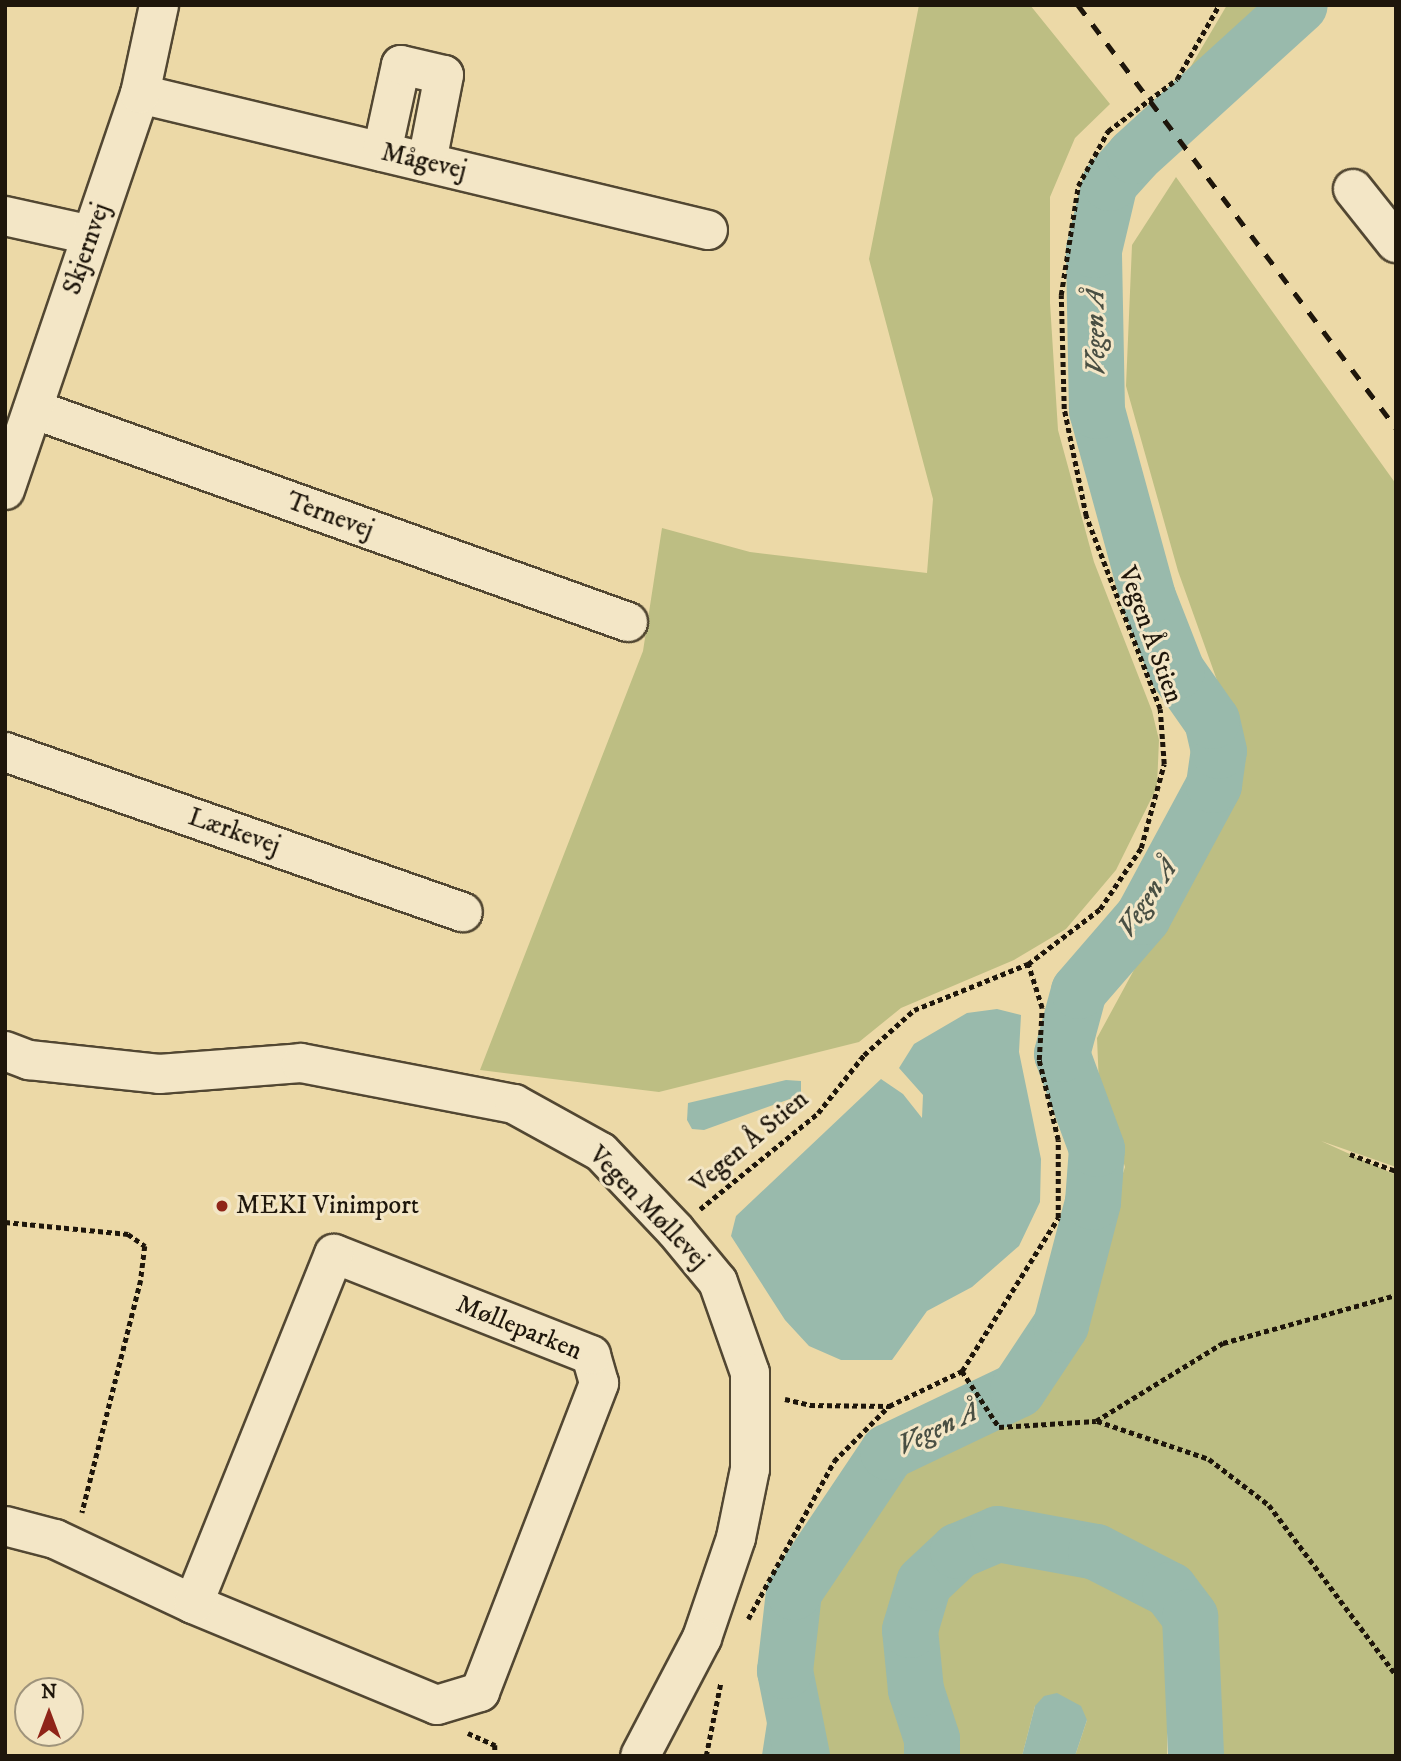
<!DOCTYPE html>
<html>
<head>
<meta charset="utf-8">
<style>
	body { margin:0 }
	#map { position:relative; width:1401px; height:1761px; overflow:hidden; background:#ecd9a7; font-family:"IM FELL DW Pica",serif }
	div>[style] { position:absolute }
	.green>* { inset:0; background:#bdbe83 }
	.water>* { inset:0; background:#99baac }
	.canal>* { height:33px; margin:-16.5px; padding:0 16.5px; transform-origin:16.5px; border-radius:16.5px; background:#99baac }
	.river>* { height:56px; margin:-28px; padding:0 28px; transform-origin:28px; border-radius:28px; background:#99baac }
	.path>* { height:4.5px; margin-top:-2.25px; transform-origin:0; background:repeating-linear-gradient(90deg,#1e160b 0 5px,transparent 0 8.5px) }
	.roads { filter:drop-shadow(2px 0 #524732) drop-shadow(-2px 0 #524732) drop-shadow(0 2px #524732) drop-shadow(0 -2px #524732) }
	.minor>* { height:38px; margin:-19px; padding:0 19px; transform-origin:19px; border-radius:19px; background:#f3e6c6 }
	.rail>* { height:5px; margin-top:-2.5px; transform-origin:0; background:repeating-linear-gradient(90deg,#1e160b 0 12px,transparent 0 24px) }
	.dots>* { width:19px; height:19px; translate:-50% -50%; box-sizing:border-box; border:4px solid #f3e6c6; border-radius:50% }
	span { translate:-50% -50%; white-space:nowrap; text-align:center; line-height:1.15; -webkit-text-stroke:6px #f3e6c6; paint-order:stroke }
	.street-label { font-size:26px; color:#1e160b }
	.poi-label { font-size:26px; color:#1e160b }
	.left { translate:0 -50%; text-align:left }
	.water-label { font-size:28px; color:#494f43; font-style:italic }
	.frame { position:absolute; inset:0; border:7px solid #1e160b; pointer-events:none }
	.north { position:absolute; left:14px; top:1677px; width:70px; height:70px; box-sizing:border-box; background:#f3e6c6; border:2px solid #9e937b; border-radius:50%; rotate:0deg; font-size:19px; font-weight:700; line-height:28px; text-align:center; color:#1e160b }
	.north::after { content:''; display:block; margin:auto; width:24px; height:32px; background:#8f2418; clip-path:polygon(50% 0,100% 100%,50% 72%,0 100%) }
</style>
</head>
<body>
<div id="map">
	<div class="green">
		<div style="clip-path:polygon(919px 5px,1030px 5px,1110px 104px,1075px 138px,1050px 197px,1050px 303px,1058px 430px,1094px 562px,1152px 711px,1159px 740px,1157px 787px,1116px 870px,1066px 929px,1014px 960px,901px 1008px,859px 1042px,659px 1092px,480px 1070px,643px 651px,662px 528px,750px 552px,927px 573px,933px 499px,869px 259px)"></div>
		<div style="clip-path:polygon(1227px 5px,1261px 5px,1174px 95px)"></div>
		<div style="clip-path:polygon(1176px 177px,1396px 484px,1396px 1167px,1321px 1141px,1396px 1175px,1396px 1756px,1211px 1756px,1214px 1647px,1204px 1602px,1187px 1580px,1050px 1522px,991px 1523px,928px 1559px,896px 1603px,894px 1647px,909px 1756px,823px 1756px,803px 1688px,812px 1599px,892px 1471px,1027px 1411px,1054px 1384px,1125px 1167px,1099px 1085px,1097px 1038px,1235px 784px,1239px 760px,1229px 714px,1178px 571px,1126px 386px,1132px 245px)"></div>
		<div style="clip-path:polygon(979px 1554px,1071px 1564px,1154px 1608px,1167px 1624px,1167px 1756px,1075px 1756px,1087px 1720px,1035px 1706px,1022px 1756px,954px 1756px,927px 1674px,923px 1620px,933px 1594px)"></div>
	</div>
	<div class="water">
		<div style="clip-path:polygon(997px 1009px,1021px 1015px,1019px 1052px,1041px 1159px,1040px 1202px,1019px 1246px,972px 1287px,927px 1311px,892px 1360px,841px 1360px,809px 1346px,785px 1320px,731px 1236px,736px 1216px,881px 1079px,903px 1094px,922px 1118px,923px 1095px,899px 1068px,914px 1044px,967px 1013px)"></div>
		<div style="clip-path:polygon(786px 1080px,801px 1081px,801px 1095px,704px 1130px,692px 1129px,687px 1120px,688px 1103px)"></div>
		<div style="clip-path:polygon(1057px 1693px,1081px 1706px,1087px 1720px,1075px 1756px,1022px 1756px,1035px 1706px,1044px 1696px)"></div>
	</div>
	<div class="canal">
		<div style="left:778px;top:1756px;width:53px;rotate:-81.3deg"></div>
		<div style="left:786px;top:1704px;width:33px;rotate:-92deg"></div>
	</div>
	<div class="river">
		<div style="left:802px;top:1756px;width:87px;rotate:-101.3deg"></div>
		<div style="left:785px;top:1671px;width:80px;rotate:-83.5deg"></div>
		<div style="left:794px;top:1592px;width:169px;rotate:-56.1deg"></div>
		<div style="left:888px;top:1452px;width:144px;rotate:-25.5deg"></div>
		<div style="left:1018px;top:1390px;width:78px;rotate:-56.5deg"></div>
		<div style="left:1061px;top:1325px;width:127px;rotate:-75.4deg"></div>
		<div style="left:1093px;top:1202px;width:53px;rotate:-85.7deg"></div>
		<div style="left:1097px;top:1149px;width:101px;rotate:-110.2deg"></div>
		<div style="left:1062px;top:1054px;width:65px;rotate:-74.9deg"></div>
		<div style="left:1079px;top:991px;width:98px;rotate:-49.1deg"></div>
		<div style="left:1143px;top:917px;width:150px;rotate:-61.7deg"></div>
		<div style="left:1214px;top:785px;width:34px;rotate:-82deg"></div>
		<div style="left:1219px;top:751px;width:31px;rotate:-103deg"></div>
		<div style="left:1212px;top:721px;width:61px;rotate:-125deg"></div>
		<div style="left:1177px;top:671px;width:79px;rotate:-111.4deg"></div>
		<div style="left:1148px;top:597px;width:193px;rotate:-105.3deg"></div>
		<div style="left:1097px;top:411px;width:161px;rotate:-91.1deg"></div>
		<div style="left:1094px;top:250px;width:69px;rotate:-76.6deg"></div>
		<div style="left:1110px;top:183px;width:36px;rotate:-48deg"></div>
		<div style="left:1134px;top:156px;width:224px;rotate:-42.3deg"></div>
		<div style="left:932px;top:1756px;width:17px;rotate:-90deg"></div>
		<div style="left:932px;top:1739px;width:52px;rotate:-108.1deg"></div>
		<div style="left:916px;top:1690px;width:60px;rotate:-95.7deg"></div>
		<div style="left:910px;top:1630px;width:49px;rotate:-73.4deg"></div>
		<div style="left:924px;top:1583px;width:47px;rotate:-43.3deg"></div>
		<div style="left:958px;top:1551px;width:43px;rotate:-23deg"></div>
		<div style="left:998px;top:1534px;width:100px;rotate:10.4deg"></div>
		<div style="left:1096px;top:1552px;width:83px;rotate:27.2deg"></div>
		<div style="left:1170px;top:1590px;width:34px;rotate:53deg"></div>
		<div style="left:1190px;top:1617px;width:139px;rotate:87.5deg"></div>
	</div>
	<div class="path">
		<div style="left:1350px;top:1154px;width:49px;rotate:20.3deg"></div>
		<div style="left:700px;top:1209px;width:152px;rotate:-39.1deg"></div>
		<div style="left:818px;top:1113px;width:74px;rotate:-51.6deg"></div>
		<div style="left:864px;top:1055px;width:67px;rotate:-42deg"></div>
		<div style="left:914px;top:1010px;width:123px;rotate:-22deg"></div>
		<div style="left:1028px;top:964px;width:91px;rotate:-37.4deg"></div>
		<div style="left:1100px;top:909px;width:73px;rotate:-56.1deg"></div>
		<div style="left:1141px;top:848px;width:87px;rotate:-74.7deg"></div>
		<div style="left:1164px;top:764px;width:55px;rotate:-94.2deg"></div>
		<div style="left:1160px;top:709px;width:207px;rotate:-111deg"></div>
		<div style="left:1086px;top:516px;width:109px;rotate:-101.6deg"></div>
		<div style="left:1064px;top:409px;width:114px;rotate:-91.5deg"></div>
		<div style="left:1061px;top:295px;width:110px;rotate:-81.1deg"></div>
		<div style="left:1078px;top:186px;width:63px;rotate:-61.4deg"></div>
		<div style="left:1108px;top:131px;width:86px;rotate:-37deg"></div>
		<div style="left:1177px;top:79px;width:85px;rotate:-60.4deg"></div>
		<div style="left:5px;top:1222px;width:124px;rotate:5.6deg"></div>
		<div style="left:128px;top:1234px;width:21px;rotate:35deg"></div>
		<div style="left:145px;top:1246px;width:34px;rotate:97deg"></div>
		<div style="left:141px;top:1280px;width:240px;rotate:104.2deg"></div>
		<div style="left:962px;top:1371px;width:67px;rotate:56.5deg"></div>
		<div style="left:999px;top:1427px;width:97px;rotate:-3.5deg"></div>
		<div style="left:1096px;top:1421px;width:149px;rotate:-31.6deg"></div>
		<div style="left:1223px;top:1343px;width:180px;rotate:-15.5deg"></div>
		<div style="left:785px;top:1399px;width:26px;rotate:13deg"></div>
		<div style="left:810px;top:1405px;width:79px;rotate:0.7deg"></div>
		<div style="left:1097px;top:1421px;width:118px;rotate:18.7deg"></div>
		<div style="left:1209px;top:1459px;width:76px;rotate:37.5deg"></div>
		<div style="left:1269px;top:1505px;width:212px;rotate:53.2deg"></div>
		<div style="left:748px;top:1619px;width:180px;rotate:-61.4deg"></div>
		<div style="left:834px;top:1461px;width:78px;rotate:-45deg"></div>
		<div style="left:889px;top:1406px;width:81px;rotate:-25.6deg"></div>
		<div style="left:962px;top:1371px;width:181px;rotate:-57.9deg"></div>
		<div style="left:1058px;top:1218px;width:78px;rotate:-90deg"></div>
		<div style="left:1058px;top:1140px;width:82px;rotate:-103.4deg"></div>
		<div style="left:1039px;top:1060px;width:52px;rotate:-86.7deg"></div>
		<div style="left:1042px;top:1008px;width:46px;rotate:-107.7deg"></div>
		<div style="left:468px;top:1733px;width:30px;rotate:24deg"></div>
		<div style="left:495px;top:1745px;width:11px;rotate:90deg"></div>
		<div style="left:706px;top:1756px;width:76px;rotate:-78.7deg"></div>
	</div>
	<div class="roads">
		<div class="minor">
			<div style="left:140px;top:94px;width:584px;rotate:13.47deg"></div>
			<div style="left:382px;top:152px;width:89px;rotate:-77.7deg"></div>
			<div style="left:401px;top:65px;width:44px;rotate:13.1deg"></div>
			<div style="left:444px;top:75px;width:89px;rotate:101.1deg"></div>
			<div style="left:1353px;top:189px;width:69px;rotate:51.5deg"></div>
			<div style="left:5px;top:216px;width:88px;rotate:12.5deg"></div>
			<div style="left:33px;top:409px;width:632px;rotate:19.7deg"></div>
			<div style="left:5px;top:490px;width:418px;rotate:-71.2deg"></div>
			<div style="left:140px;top:94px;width:91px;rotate:-77.9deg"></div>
			<div style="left:5px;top:752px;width:485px;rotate:19.3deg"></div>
			<div style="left:5px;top:1051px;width:26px;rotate:21deg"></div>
			<div style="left:29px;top:1060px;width:131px;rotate:6.1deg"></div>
			<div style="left:159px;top:1074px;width:142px;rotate:-4.4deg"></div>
			<div style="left:301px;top:1063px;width:217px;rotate:10.9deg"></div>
			<div style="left:514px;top:1104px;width:99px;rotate:28.9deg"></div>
			<div style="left:601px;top:1152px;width:108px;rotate:46.5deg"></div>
			<div style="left:675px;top:1230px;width:67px;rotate:50.4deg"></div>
			<div style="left:718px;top:1282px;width:96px;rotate:70.6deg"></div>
			<div style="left:750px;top:1373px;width:96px;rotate:90deg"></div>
			<div style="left:750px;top:1469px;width:70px;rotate:101.5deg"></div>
			<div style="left:736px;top:1538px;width:106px;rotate:108.8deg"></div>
			<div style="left:702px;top:1638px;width:133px;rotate:117.7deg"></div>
			<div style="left:5px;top:1526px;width:52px;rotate:14.6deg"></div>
			<div style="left:55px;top:1539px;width:153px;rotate:25.2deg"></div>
			<div style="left:193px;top:1604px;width:264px;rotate:22.5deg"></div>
			<div style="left:437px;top:1705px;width:45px;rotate:-16.8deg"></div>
			<div style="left:480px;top:1692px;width:331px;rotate:-68.9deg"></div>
			<div style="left:599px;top:1383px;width:29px;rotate:-106deg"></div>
			<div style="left:591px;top:1355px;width:276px;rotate:-158.5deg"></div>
			<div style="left:334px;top:1254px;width:377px;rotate:111.9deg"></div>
		</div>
	</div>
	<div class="rail">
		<div style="left:1078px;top:5px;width:529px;rotate:53.07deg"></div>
	</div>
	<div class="dots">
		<div style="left:222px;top:1206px;background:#8f2418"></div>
	</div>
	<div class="street-label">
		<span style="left:424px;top:162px;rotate:13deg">Mågevej</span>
		<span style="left:87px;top:249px;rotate:-71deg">Skjernvej</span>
		<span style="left:330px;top:516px;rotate:20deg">Ternevej</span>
		<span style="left:1150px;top:635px;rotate:70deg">Vegen Å Stien</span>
		<span style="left:234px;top:832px;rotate:19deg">Lærkevej</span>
		<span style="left:750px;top:1142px;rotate:-40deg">Vegen Å Stien</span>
		<span style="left:648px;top:1208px;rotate:46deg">Vegen Møllevej</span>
		<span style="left:519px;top:1328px;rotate:22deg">Mølleparken</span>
	</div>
	<div class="poi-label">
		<span class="left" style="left:236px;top:1206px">MEKI Vinimport</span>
	</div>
	<div class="water-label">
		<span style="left:1096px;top:332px;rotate:-91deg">Vegen Å</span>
		<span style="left:1148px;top:898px;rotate:-57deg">Vegen Å</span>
		<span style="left:938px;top:1429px;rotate:-26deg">Vegen Å</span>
	</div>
	<div class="frame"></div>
	<div class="north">N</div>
</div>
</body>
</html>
